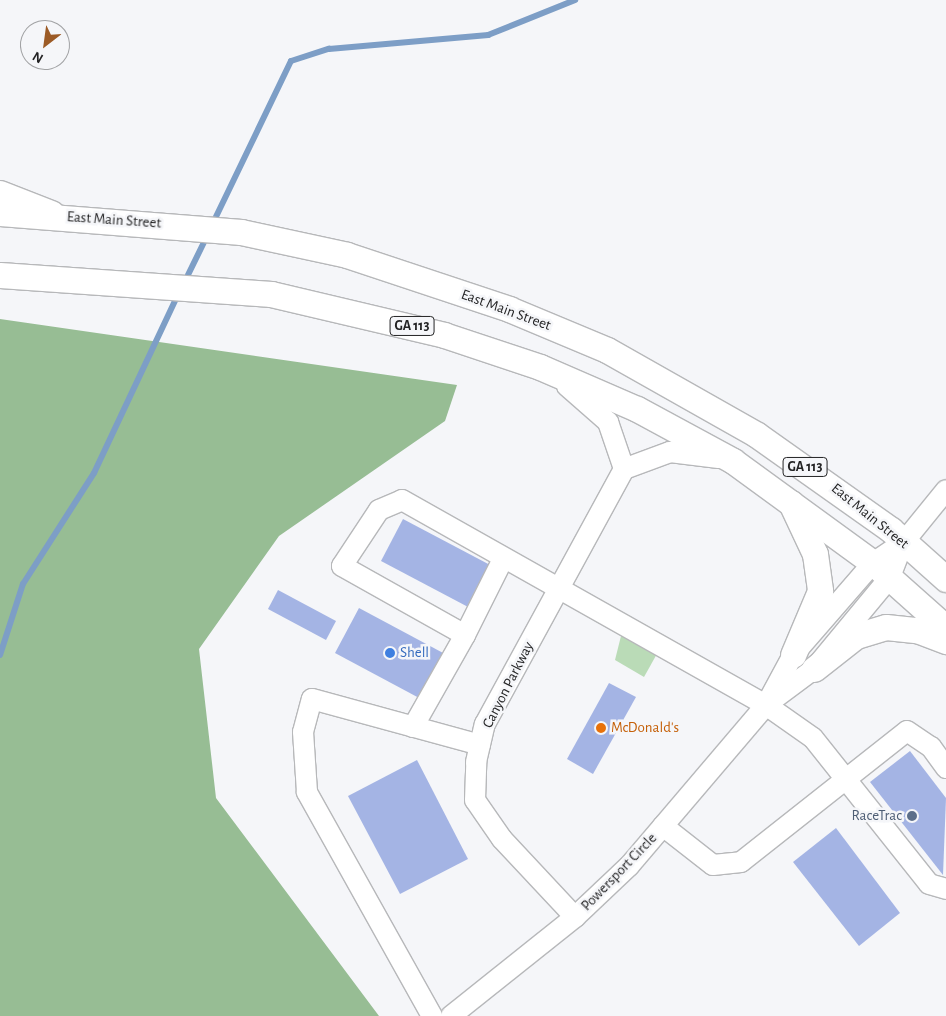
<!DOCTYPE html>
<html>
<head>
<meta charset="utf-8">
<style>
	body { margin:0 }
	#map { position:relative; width:946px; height:1016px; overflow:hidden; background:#f5f6f9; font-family:"Alegreya Sans",sans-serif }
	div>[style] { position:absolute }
	.green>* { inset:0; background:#badbb7 }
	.forest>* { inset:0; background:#97bd94 }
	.stream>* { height:6px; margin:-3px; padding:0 3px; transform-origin:3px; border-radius:3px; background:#7d9ec6 }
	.building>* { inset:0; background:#a4b4e4 }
	.roads { filter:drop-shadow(1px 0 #b7b8ba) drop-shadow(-1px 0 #b7b8ba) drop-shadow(0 1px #b7b8ba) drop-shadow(0 -1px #b7b8ba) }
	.minor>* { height:20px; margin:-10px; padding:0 10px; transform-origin:10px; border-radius:10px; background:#fff }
	.major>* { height:25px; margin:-12.5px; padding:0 12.5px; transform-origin:12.5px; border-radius:12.5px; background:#fff }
	.highway>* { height:28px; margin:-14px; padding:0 14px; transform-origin:14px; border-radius:14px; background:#fff }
	.dots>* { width:14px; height:14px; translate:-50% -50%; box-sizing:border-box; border:2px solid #f5f6f9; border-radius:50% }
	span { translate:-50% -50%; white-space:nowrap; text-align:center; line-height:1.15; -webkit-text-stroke:5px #f5f6f9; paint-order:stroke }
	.shield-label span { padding:1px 4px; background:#f5f6f9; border:1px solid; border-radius:4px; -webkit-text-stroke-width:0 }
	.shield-label { font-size:14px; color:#242425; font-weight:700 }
	.street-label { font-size:15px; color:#242425 }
	.shop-label { font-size:15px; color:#366cbe }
	.left { translate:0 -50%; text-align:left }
	.food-label { font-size:15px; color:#c56008 }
	.service-label { font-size:15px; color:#4e5e75 }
	.right { translate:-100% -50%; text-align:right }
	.north { position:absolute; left:20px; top:20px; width:50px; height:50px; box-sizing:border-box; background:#f5f6f9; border:1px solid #a1a2a4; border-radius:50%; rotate:210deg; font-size:14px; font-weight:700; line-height:20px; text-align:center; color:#242425 }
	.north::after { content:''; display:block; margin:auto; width:18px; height:22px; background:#9c5b26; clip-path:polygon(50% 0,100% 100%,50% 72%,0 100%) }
</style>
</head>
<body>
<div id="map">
	<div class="green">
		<div style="clip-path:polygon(622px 632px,658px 652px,644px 677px,615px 660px)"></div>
	</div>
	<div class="forest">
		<div style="clip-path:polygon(0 319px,457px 385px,445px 421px,279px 536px,199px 649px,216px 798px,379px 1016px,0 1016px)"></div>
	</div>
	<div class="stream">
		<div style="left:212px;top:225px;width:182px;rotate:-64.3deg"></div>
		<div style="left:291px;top:61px;width:40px;rotate:-18deg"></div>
		<div style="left:329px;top:49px;width:160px;rotate:-5deg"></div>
		<div style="left:488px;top:35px;width:94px;rotate:-21.9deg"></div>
		<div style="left:185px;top:281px;width:52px;rotate:-63.9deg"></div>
		<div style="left:0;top:655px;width:75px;rotate:-72.1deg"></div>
		<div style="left:23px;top:584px;width:132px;rotate:-57.4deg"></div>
		<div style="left:94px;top:473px;width:200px;rotate:-64.8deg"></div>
	</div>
	<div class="building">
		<div style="clip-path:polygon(403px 519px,492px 566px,470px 608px,381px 561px)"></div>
		<div style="clip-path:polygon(278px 590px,336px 621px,326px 640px,268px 609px)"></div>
		<div style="clip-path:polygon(359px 608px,445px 654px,421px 699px,335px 653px)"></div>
		<div style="clip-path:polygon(609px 683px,636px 697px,593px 774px,567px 759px)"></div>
		<div style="clip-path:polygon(910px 751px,946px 798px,943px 875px,870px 782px)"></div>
		<div style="clip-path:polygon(417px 760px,468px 859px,400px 894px,348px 796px)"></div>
		<div style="clip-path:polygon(836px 828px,900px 913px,859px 946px,793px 862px)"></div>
	</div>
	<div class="roads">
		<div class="minor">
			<div style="left:567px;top:386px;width:55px;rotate:41.3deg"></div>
			<div style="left:608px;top:422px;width:50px;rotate:71.2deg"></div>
			<div style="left:465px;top:635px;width:85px;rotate:-63.4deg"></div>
			<div style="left:771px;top:701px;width:54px;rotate:-36.7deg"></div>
			<div style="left:814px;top:669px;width:119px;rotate:-50.4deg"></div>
			<div style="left:890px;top:577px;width:36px;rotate:-69deg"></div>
			<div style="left:903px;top:543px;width:68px;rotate:-50.9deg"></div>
			<div style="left:413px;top:727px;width:106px;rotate:-60.5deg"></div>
			<div style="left:465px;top:635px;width:141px;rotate:-150.7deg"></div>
			<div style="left:342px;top:566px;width:67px;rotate:-56.5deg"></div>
			<div style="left:379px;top:510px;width:25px;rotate:-23deg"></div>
			<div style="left:402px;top:500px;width:418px;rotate:29.4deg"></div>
			<div style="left:766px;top:705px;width:57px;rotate:35.1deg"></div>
			<div style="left:813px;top:738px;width:186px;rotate:51.5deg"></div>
			<div style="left:929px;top:884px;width:18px;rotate:16deg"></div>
			<div style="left:663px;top:826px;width:63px;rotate:38deg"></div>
			<div style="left:713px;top:865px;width:28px;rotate:-6deg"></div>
			<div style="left:741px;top:862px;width:211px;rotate:-38.3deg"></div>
			<div style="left:907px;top:731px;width:29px;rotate:34deg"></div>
			<div style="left:931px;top:747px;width:26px;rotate:54deg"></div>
			<div style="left:575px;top:917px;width:107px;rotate:-133.1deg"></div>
			<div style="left:502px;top:839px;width:47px;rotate:-124.7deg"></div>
			<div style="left:475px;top:800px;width:38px;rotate:-88deg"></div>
			<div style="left:476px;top:762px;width:39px;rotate:-77deg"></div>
			<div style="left:485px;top:724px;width:290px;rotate:-61.4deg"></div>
			<div style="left:624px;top:469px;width:49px;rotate:-20.3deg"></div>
			<div style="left:670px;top:452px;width:49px;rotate:7deg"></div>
			<div style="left:432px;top:1016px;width:257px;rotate:-119.2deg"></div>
			<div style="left:307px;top:792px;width:60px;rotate:-93.8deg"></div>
			<div style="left:303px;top:732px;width:34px;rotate:-75deg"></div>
			<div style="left:312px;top:699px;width:174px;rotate:15.3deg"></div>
			<div style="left:451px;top:1016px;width:159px;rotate:-38.6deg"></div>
			<div style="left:575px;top:917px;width:74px;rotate:-43.4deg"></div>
			<div style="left:629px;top:866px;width:211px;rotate:-49.6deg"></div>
			<div style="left:766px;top:705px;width:57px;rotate:-61.6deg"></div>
			<div style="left:793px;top:655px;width:122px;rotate:-49deg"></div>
			<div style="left:873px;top:563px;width:36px;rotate:-34deg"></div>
		</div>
		<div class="major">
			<div style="left:0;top:213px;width:242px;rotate:4.5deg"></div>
			<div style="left:241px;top:232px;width:108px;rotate:12.2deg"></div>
			<div style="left:347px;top:255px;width:171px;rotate:18.4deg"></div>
			<div style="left:509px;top:309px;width:106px;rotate:22.7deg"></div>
			<div style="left:607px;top:350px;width:172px;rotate:29.5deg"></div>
			<div style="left:757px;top:435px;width:164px;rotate:35.3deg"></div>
			<div style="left:891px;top:530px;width:74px;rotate:41.7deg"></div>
			<div style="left:0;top:275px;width:272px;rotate:4deg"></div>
			<div style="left:271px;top:294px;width:178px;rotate:13.3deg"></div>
			<div style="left:444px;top:335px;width:101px;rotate:18.4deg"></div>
			<div style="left:540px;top:367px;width:106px;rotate:23.4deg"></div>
			<div style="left:637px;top:409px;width:109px;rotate:28.4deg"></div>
			<div style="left:733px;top:461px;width:173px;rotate:36.1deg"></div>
			<div style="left:873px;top:563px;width:98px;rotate:41.7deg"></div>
			<div style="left:791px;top:503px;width:56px;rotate:64.8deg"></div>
			<div style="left:815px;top:554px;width:37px;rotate:82deg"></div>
			<div style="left:820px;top:591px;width:69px;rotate:112.9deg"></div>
			<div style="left:814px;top:669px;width:53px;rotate:-38.2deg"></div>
			<div style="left:856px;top:636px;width:31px;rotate:-17deg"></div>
			<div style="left:886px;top:627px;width:31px;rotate:6deg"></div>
			<div style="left:917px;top:630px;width:31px;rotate:21deg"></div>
		</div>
		<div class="highway">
			<div style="left:0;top:195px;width:55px;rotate:21.4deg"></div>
		</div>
	</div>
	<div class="dots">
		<div style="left:390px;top:653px;background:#3f7fe0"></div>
		<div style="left:601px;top:728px;background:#e8710a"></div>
		<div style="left:912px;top:816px;background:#5c6f8a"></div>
	</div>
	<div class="shield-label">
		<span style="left:412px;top:326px">GA 113</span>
		<span style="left:805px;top:467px">GA 113</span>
	</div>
	<div class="street-label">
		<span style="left:114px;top:220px;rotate:4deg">East Main Street</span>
		<span style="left:506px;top:310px;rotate:20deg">East Main Street</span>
		<span style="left:870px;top:516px;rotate:39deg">East Main Street</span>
		<span style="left:508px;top:685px;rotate:-63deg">Canyon Parkway</span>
		<span style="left:619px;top:872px;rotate:-46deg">Powersport Circle</span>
	</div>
	<div class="shop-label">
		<span class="left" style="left:400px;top:653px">Shell</span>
	</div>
	<div class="food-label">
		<span class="left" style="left:611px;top:728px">McDonald's</span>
	</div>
	<div class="service-label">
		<span class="right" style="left:902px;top:816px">RaceTrac</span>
	</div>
	<div class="north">N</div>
</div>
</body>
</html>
